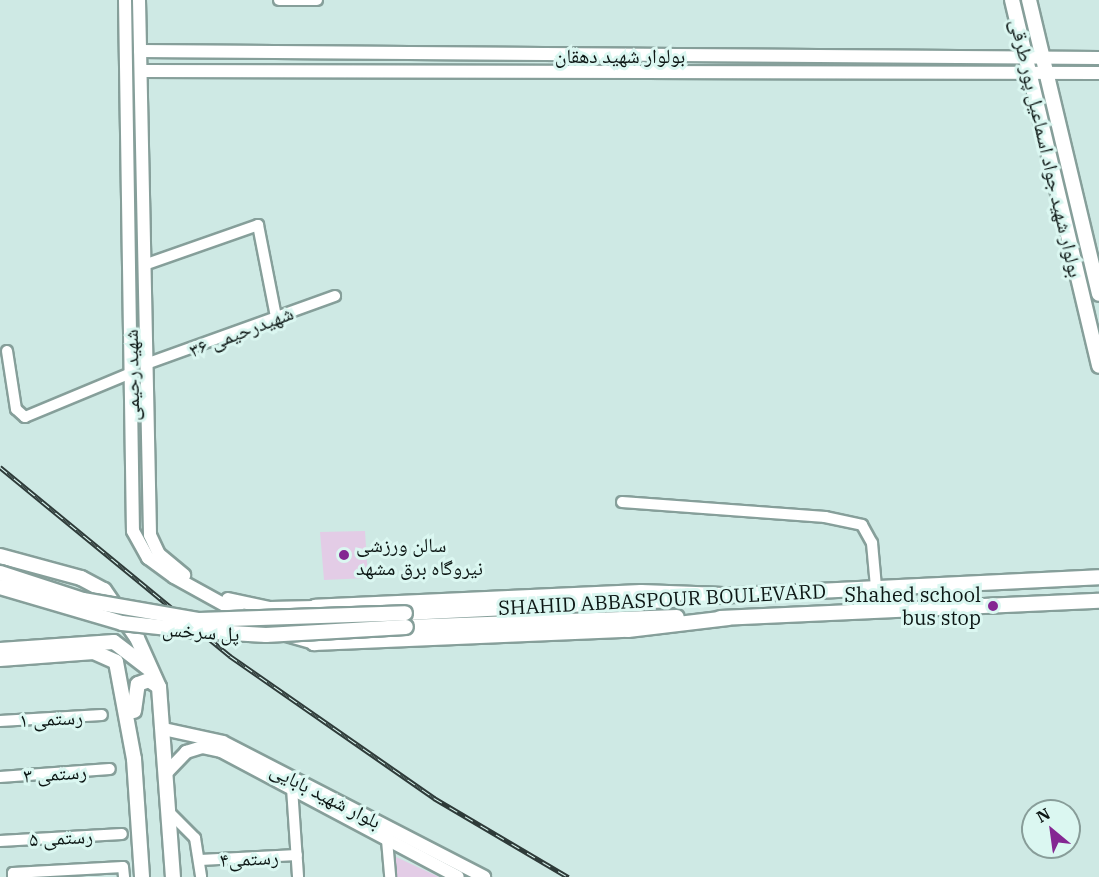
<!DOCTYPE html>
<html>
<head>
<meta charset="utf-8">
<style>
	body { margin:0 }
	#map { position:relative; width:1099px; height:877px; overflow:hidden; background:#cee9e4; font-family:"IBM Plex Serif","Noto Naskh Arabic",serif }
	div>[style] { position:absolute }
	.green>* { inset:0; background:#e3cce6 }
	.roads { filter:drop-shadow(2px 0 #869f9a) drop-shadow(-2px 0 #869f9a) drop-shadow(0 2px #869f9a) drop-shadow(0 -2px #869f9a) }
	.minor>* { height:10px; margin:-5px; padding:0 5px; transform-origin:5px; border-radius:5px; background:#fff }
	.tertiary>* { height:12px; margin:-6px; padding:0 6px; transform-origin:6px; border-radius:6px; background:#fff }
	.secondary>* { height:14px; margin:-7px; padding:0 7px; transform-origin:7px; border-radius:7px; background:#fff }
	.rail>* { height:5px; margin-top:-2.5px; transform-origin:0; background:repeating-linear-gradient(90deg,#dbf7f1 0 9px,#2e3b39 0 18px); box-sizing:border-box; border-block:2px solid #2e3b39 }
	.bridges { filter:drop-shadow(2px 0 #869f9a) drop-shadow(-2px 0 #869f9a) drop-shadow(0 2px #869f9a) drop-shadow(0 -2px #869f9a) }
	.secondary-bridge>* { height:14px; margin:-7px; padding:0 7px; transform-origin:7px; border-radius:7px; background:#fff }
	.dots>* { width:16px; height:16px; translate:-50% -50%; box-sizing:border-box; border:3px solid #dbf7f1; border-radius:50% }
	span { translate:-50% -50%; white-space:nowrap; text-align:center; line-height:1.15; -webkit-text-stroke:6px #dbf7f1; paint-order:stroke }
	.street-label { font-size:20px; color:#0c1614 }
	.poi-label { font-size:20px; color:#0c1614 }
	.left { translate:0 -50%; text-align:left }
	.right { translate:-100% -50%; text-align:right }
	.north { position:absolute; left:1021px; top:799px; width:60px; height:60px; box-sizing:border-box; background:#dbf7f1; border:2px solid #889d99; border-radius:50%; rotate:331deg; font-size:16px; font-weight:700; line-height:24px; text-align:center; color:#0c1614 }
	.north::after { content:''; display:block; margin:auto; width:21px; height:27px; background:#842792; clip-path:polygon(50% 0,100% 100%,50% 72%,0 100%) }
</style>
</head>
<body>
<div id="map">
	<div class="green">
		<div style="clip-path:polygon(365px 531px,368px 578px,324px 580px,320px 532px)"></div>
		<div style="clip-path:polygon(394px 856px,439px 877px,396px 877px)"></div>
	</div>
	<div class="roads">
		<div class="minor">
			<div style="left:279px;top:0;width:38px"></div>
			<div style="left:144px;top:265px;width:121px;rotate:-19.3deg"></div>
			<div style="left:258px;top:225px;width:94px;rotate:78.9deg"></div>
			<div style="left:7px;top:351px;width:59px;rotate:81.2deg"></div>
			<div style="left:16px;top:409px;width:12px;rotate:42deg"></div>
			<div style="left:25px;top:417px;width:115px;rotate:-22.5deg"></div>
			<div style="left:146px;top:364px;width:201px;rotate:-19.8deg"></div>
			<div style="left:622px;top:502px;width:204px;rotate:4.2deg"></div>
			<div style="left:825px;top:517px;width:38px;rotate:12deg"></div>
			<div style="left:862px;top:525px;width:21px;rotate:61deg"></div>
			<div style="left:872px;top:543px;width:44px;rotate:84.8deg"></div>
			<div style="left:0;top:721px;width:102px;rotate:-3.4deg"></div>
			<div style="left:0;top:777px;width:110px;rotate:-4.2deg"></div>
			<div style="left:292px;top:788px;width:89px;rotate:86.1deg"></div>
			<div style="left:169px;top:812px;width:37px;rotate:45deg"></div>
			<div style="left:195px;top:838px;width:39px;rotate:81deg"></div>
			<div style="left:387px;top:840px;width:37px;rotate:85deg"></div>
			<div style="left:0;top:841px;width:122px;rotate:-3.3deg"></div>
			<div style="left:200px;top:860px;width:97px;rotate:-3deg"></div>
			<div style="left:13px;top:877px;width:4px;rotate:-90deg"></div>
			<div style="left:13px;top:873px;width:110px;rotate:-3.1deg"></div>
			<div style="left:123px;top:867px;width:10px;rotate:84deg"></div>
		</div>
		<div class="tertiary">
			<div style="left:125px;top:0;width:531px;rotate:89.14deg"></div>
			<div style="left:133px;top:531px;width:31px;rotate:61deg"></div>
			<div style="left:148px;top:558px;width:32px;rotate:36deg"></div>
			<div style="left:174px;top:577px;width:112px;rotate:28.9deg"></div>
			<div style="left:272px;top:631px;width:44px;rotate:15.9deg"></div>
			<div style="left:139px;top:0;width:535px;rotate:88.82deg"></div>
			<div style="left:150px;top:535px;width:21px;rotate:65deg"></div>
			<div style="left:159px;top:554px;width:33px;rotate:40deg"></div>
			<div style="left:140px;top:51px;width:959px;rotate:0.42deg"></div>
			<div style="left:141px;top:71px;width:958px;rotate:0.12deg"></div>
			<div style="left:228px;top:599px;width:43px;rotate:12.1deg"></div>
			<div style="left:270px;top:608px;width:45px;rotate:-1.3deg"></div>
			<div style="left:163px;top:729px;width:61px;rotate:12.2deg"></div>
			<div style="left:223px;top:742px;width:294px;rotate:27.3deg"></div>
			<div style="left:167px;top:772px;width:28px;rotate:-46deg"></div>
			<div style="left:186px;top:752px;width:17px;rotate:-17deg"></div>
			<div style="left:202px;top:747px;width:19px;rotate:12deg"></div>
			<div style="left:221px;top:751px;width:268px;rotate:28deg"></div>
		</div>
		<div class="secondary">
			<div style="left:1012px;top:0;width:376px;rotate:76.6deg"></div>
			<div style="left:1029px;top:0;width:302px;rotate:76.6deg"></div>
			<div style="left:0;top:556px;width:84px;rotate:15.2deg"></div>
			<div style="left:81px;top:578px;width:26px;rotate:28deg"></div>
			<div style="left:104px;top:590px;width:58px;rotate:55.5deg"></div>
			<div style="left:137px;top:638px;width:54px;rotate:65.8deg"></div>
			<div style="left:159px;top:687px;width:191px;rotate:85.8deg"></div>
			<div style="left:723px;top:595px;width:82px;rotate:-177.9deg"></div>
			<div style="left:641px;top:592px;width:326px;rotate:177.4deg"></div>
			<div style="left:315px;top:607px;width:11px;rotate:153deg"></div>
			<div style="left:305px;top:612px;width:17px;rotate:107deg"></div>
			<div style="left:300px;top:628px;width:21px;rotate:47deg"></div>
			<div style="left:314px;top:643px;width:314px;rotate:-2.4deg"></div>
			<div style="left:628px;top:630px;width:101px;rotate:-6.8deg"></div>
			<div style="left:715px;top:596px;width:384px;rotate:-2.8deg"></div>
			<div style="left:405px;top:613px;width:267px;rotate:-2.8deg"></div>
			<div style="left:720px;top:618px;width:379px;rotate:-2.6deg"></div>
			<div style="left:406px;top:627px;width:271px;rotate:-2.1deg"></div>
			<div style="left:0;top:650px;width:114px;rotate:-4deg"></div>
			<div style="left:114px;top:642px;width:43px;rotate:37.4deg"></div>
			<div style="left:0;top:659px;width:94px;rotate:-4.3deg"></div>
			<div style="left:94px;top:652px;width:24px;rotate:24deg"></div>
			<div style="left:116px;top:662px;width:99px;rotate:79.5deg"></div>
			<div style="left:134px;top:759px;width:118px;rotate:86.1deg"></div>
			<div style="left:134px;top:711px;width:27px;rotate:-82deg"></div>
			<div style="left:138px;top:684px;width:12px;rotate:-20deg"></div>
			<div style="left:149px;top:680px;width:12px;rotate:35deg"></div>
		</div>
	</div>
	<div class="rail">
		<div style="left:0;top:467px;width:298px;rotate:39.4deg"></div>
		<div style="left:230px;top:656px;width:249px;rotate:34.8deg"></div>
		<div style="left:434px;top:798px;width:156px;rotate:30.5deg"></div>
	</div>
	<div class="bridges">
		<div class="secondary-bridge">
			<div style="left:0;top:573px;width:87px;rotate:18deg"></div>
			<div style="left:83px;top:600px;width:118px;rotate:9.8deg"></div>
			<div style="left:199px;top:620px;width:206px;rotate:-1.9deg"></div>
			<div style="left:0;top:587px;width:127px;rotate:16.4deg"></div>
			<div style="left:122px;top:623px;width:74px;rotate:6.2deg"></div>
			<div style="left:196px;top:631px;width:70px;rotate:3.3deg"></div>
			<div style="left:266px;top:635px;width:140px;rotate:-3.3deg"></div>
		</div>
	</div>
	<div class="dots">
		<div style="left:344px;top:555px;background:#842792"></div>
		<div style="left:993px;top:606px;background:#842792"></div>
	</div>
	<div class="street-label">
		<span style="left:620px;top:55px">بولوار شهید دهقان</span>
		<span style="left:1047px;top:148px;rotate:77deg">بولوار شهید جواد اسماعیل پور طرقی</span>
		<span style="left:241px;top:331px;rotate:-21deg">شهیدرحیمی ۳۶</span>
		<span style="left:131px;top:375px;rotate:-91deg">شهید رحیمی</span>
		<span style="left:662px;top:599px;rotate:-3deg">SHAHID ABBASPOUR BOULEVARD</span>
		<span style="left:201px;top:631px;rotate:4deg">پل سرخس</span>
		<span style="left:51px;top:718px;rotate:-3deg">رستمی ۱</span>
		<span style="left:55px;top:773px;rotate:-4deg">رستمی ۳</span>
		<span style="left:326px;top:795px;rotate:27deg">بلوار شهید بابایی</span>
		<span style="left:61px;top:837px;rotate:-3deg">رستمی ۵</span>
		<span style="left:249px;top:858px;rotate:-3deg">رستمی۴</span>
	</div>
	<div class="poi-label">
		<span class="left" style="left:356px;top:556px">سالن ورزشی<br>نیروگاه برق مشهد</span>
		<span class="right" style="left:981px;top:606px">Shahed school<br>bus stop</span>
	</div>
	<div class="north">N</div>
</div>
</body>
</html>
